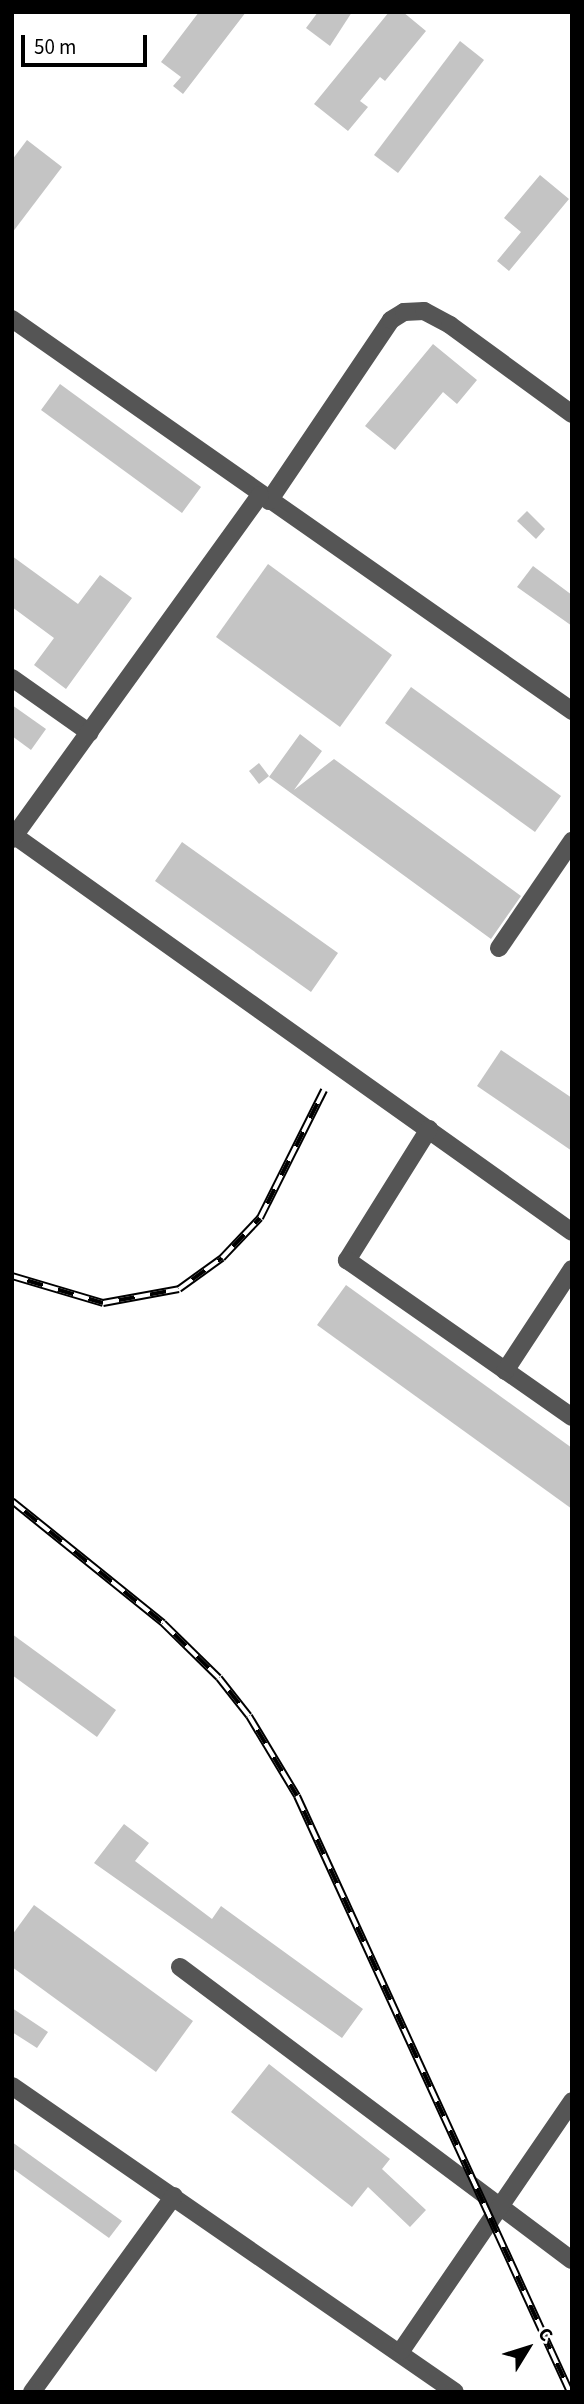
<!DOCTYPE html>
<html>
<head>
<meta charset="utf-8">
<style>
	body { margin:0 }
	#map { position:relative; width:584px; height:2404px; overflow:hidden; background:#fff; font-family:"Source Sans 3",sans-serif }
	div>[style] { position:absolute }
	.building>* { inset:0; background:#c4c4c4 }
	.minor>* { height:18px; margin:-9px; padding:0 9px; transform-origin:9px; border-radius:9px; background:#555 }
	.rail>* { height:8px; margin-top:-4px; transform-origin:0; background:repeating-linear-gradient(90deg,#fff 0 16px,#000 0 32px); box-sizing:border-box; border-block:2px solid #000 }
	span { translate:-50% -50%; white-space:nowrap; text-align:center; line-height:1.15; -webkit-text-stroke:5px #fff; paint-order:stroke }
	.frame { position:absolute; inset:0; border:14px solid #000; pointer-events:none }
	.north { position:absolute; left:493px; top:2313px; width:70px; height:70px; -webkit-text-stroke:5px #fff; paint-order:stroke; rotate:52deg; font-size:19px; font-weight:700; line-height:28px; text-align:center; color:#000 }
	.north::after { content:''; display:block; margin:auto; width:24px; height:32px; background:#000; clip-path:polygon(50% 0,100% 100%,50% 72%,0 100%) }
	.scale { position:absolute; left:21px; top:35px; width:126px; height:32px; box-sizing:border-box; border:4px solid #000; border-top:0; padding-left:9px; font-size:21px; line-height:24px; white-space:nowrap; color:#000; -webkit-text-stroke:5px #fff; paint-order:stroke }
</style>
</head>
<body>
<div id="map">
	<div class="building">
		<div style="clip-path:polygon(199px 12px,246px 12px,183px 94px,173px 86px,181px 77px,161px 62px)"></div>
		<div style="clip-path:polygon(318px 12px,352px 12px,330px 46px,306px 28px)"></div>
		<div style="clip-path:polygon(389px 12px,403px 12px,426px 31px,385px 81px,380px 77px,360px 101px,368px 107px,348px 131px,314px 104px)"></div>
		<div style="clip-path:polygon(460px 41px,484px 60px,398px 173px,374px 155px)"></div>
		<div style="clip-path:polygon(27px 140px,62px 167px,12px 233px,12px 160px)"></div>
		<div style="clip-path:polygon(540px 175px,569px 199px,509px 271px,497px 261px,521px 232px,504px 218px)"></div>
		<div style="clip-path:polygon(433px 344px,477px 380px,457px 404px,443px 392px,395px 450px,365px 426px)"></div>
		<div style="clip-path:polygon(60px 384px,201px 487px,182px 513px,41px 410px)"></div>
		<div style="clip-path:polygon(527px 511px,545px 529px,536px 539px,517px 521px)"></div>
		<div style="clip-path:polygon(12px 556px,78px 604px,100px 575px,132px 598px,66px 689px,34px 665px,54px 638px,12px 607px)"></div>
		<div style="clip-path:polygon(268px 564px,392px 655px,340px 727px,216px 637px)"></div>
		<div style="clip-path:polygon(533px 566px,572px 595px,572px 626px,517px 587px)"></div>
		<div style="clip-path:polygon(411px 687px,561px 796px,535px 832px,385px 723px)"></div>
		<div style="clip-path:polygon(12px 705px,46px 729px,31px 750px,12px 736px)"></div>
		<div style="clip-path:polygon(300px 734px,322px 751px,294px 790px,334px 759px,521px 896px,491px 939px,269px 777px)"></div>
		<div style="clip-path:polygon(259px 763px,269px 776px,259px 784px,249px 771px)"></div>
		<div style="clip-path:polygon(182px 842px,338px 953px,311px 992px,155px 881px)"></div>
		<div style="clip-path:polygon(501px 1050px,572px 1098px,572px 1151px,477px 1086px)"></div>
		<div style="clip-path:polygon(346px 1285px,572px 1448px,572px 1509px,317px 1325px)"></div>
		<div style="clip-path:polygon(12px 1634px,116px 1710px,97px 1737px,12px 1675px)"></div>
		<div style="clip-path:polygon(124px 1824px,149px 1843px,135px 1861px,212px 1919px,221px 1906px,363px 2009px,342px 2038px,94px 1863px)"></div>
		<div style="clip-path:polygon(34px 1905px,193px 2021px,156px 2072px,12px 1967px,12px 1935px)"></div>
		<div style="clip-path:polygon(12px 2008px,48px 2032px,37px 2048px,12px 2032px)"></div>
		<div style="clip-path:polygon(269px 2064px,390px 2159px,382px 2169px,426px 2210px,410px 2227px,368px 2187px,352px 2207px,231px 2112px)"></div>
		<div style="clip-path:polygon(12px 2142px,122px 2221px,109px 2238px,12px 2168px)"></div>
	</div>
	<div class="minor">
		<div style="left:12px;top:319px;width:684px;rotate:34.99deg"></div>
		<div style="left:269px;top:501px;width:218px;rotate:-56deg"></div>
		<div style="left:391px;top:320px;width:15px;rotate:-32deg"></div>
		<div style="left:404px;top:312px;width:20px;rotate:-3deg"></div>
		<div style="left:424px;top:311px;width:30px;rotate:28deg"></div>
		<div style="left:450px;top:325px;width:151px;rotate:36.1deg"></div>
		<div style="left:12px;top:678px;width:95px;rotate:35.2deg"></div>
		<div style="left:15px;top:836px;width:683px;rotate:35.41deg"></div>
		<div style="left:12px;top:839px;width:424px;rotate:-54.2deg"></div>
		<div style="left:499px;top:948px;width:130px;rotate:-55.7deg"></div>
		<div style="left:429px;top:1129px;width:155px;rotate:122deg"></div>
		<div style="left:347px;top:1260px;width:274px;rotate:34.9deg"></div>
		<div style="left:505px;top:1371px;width:122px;rotate:-56.7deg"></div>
		<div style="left:180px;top:1967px;width:489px;rotate:36.8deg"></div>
		<div style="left:12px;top:2086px;width:538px;rotate:34.63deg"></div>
		<div style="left:401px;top:2351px;width:303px;rotate:-55.6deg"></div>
		<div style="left:32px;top:2392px;width:242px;rotate:-54.1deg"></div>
	</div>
	<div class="rail">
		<div style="left:12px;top:1276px;width:95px;rotate:16.5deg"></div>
		<div style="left:103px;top:1303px;width:77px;rotate:-10.4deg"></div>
		<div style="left:179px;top:1289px;width:53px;rotate:-35.8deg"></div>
		<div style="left:222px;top:1258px;width:55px;rotate:-46.5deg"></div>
		<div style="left:260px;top:1218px;width:143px;rotate:-63.4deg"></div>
		<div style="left:12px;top:1501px;width:194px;rotate:38.9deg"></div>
		<div style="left:163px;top:1623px;width:78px;rotate:44.5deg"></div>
		<div style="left:219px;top:1678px;width:48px;rotate:51.7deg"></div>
		<div style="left:249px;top:1716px;width:93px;rotate:59deg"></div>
		<div style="left:297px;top:1796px;width:656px;rotate:65.39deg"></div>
	</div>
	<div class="frame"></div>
	<div class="north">С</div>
	<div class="scale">50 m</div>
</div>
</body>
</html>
